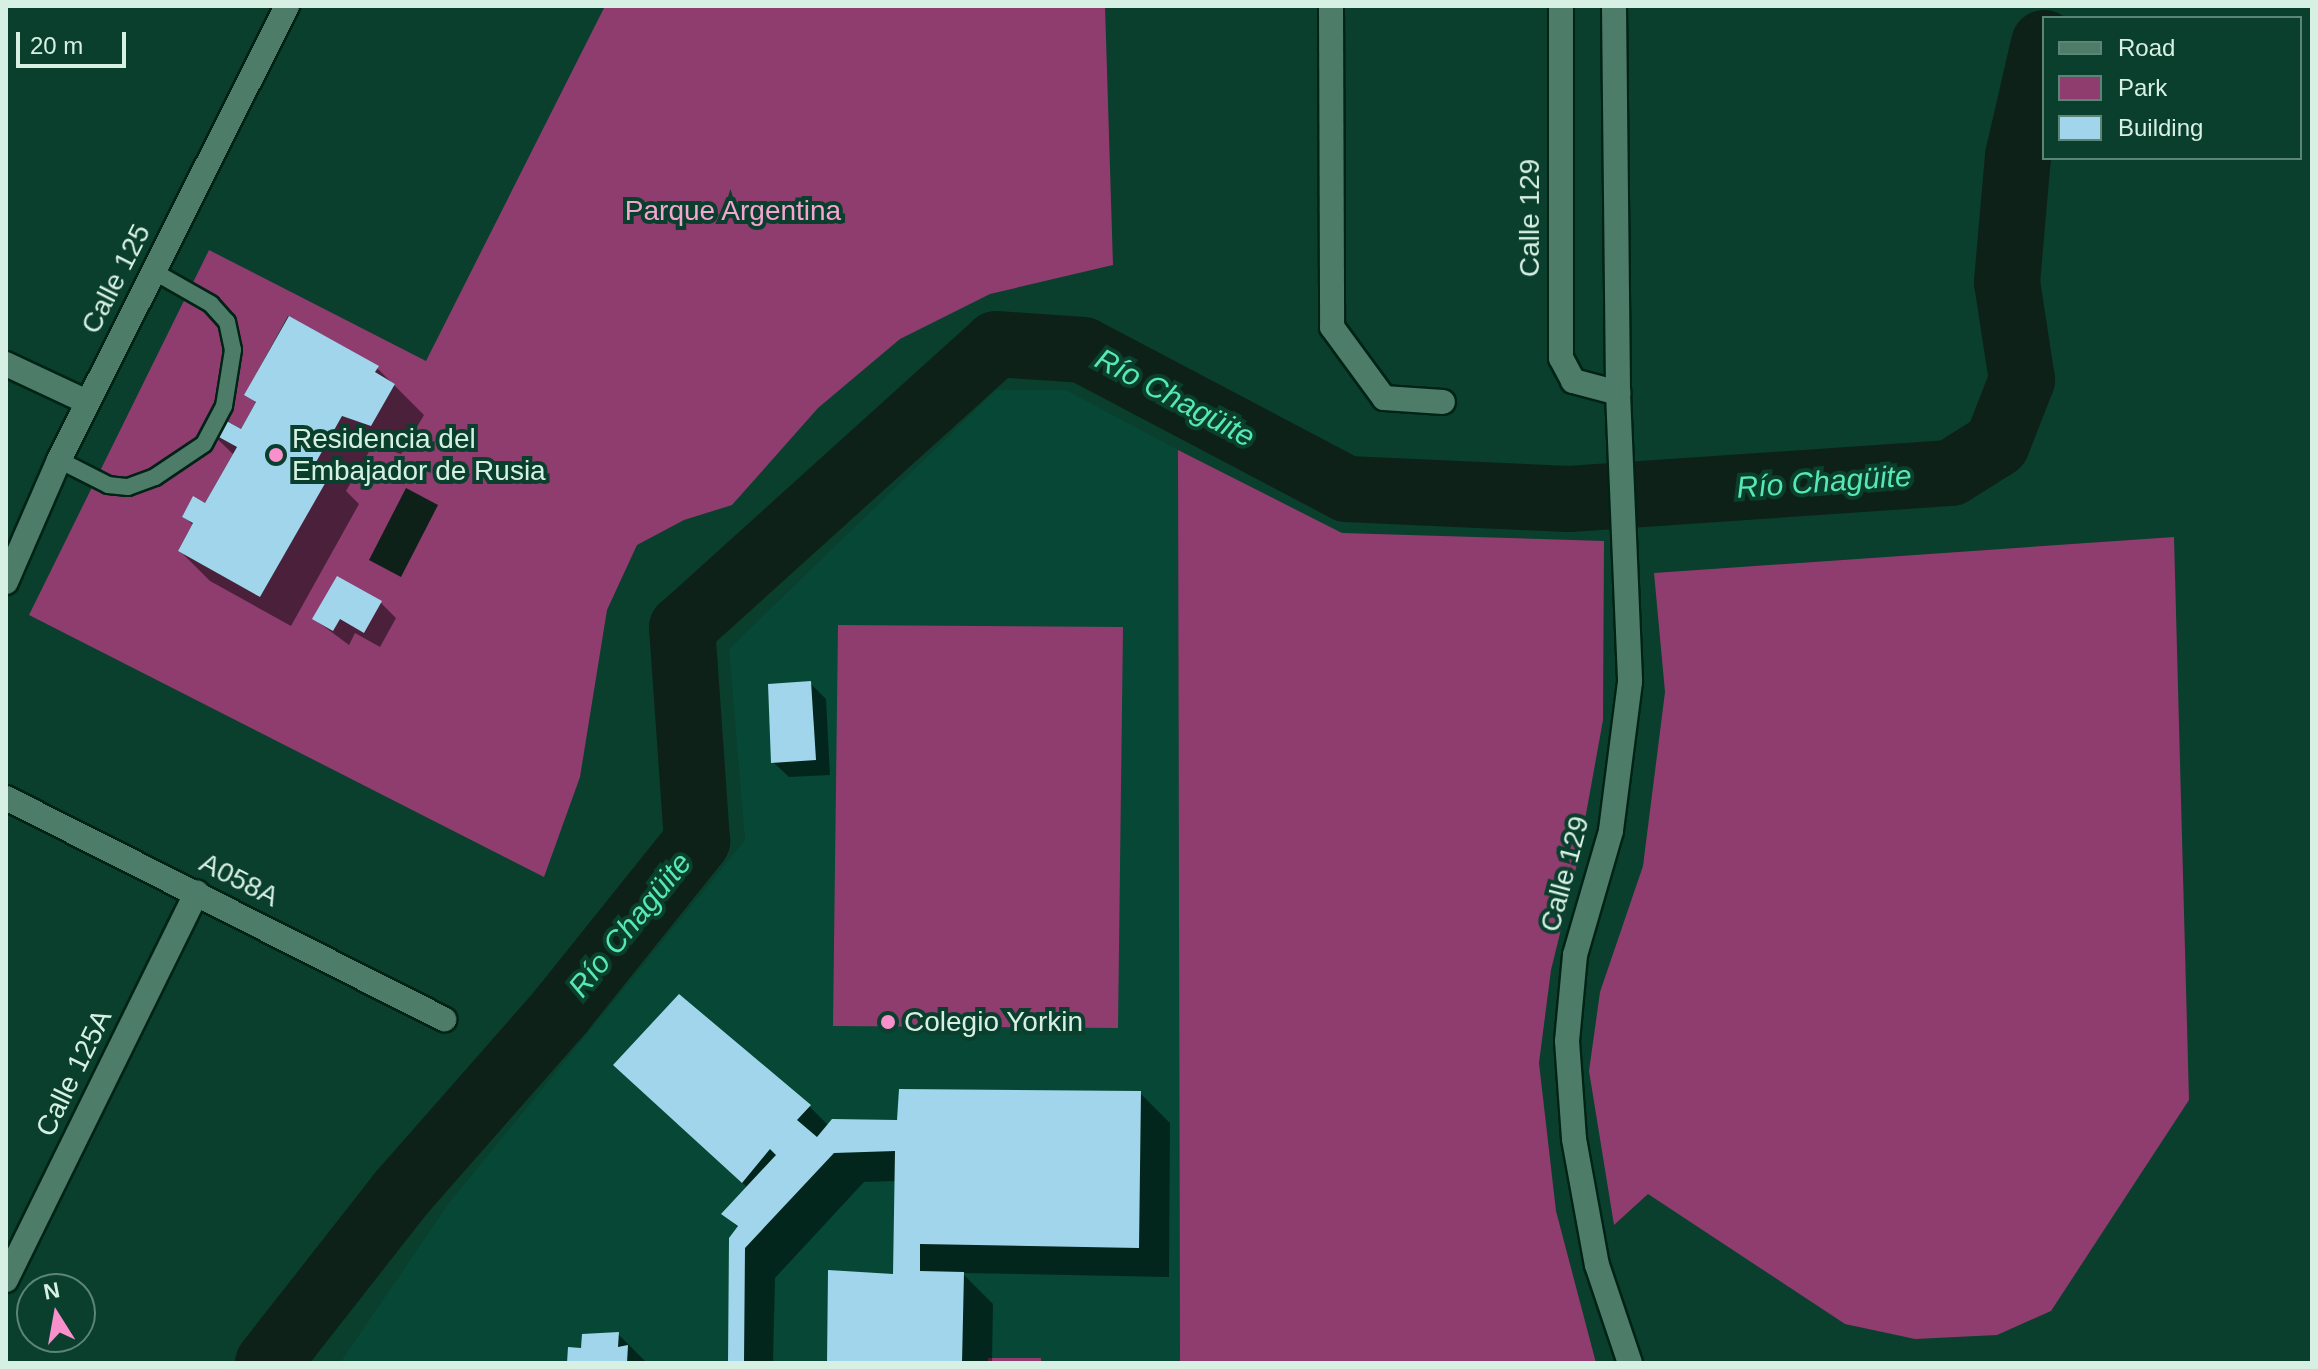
<!DOCTYPE html>
<html>
<head>
<meta charset="utf-8">
<style>
	body { margin:0 }
	#map { position:relative; width:2318px; height:1369px; overflow:hidden; background:#0a3e2d; font-family:Arial,sans-serif }
	div>[style] { position:absolute }
	.built>* { inset:0; background:#064835 }
	.green>* { inset:0; background:#8e3d6e }
	.water>* { inset:0; background:#0d2119 }
	.shadow>* { inset:0; background:#0007 }
	.river>* { height:66px; margin:-33px; padding:0 33px; transform-origin:33px; border-radius:33px; background:#0d2119 }
	.building>* { inset:0; background:#a1d5eb }
	.roads { filter:drop-shadow(2px 0 #002316) drop-shadow(-2px 0 #002316) drop-shadow(0 2px #002316) drop-shadow(0 -2px #002316) }
	.lane>* { height:16px; margin:-8px; padding:0 8px; transform-origin:8px; border-radius:8px; background:#4d7c68 }
	.street>* { height:24px; margin:-12px; padding:0 12px; transform-origin:12px; border-radius:12px; background:#4d7c68 }
	.dots>* { width:22px; height:22px; translate:-50% -50%; box-sizing:border-box; border:4px solid #0a3e2d; border-radius:50% }
	span { translate:-50% -50%; white-space:nowrap; text-align:center; line-height:1.15; -webkit-text-stroke:8px #0a3e2d; paint-order:stroke }
	.park-label { font-size:28px; color:#f5a5d1 }
	.street-label { font-size:28px; color:#d7f0e4 }
	.poi-label { font-size:28px; color:#d7f0e4 }
	.left { translate:0 -50%; text-align:left }
	.water-label { font-size:30px; color:#57e8b4; font-style:italic }
	.frame { position:absolute; inset:0; border:8px solid #d7f0e4; pointer-events:none }
	.legend { position:absolute; left:2042px; top:16px; width:260px; height:144px; box-sizing:border-box; background:#0a3e2d; border:2px solid #5c8576; margin:0; padding:10px 14px; list-style:none; font-size:24px; color:#d7f0e4 }
	.legend li { display:flex; align-items:center; gap:16px; height:40px }
	.legend b { width:40px; border:2px solid #5c8576 }
	.north { position:absolute; left:16px; top:1273px; width:80px; height:80px; box-sizing:border-box; background:#0a3e2d; border:2px solid #5c8576; border-radius:50%; rotate:349deg; font-size:22px; font-weight:700; line-height:32px; text-align:center; color:#d7f0e4 }
	.north::after { content:''; display:block; margin:auto; width:28px; height:36px; background:#f890cb; clip-path:polygon(50% 0,100% 100%,50% 72%,0 100%) }
	.scale { position:absolute; left:16px; top:32px; width:110px; height:36px; box-sizing:border-box; border:4px solid #d7f0e4; border-top:0; padding-left:10px; font-size:24px; line-height:28px; white-space:nowrap; color:#d7f0e4; -webkit-text-stroke:6px #0a3e2d; paint-order:stroke }
</style>
</head>
<body>
<div id="map">
	<div class="built">
		<div style="clip-path:polygon(996px 390px,1066px 390px,1178px 450px,1180px 1363px,340px 1363px,449px 1203px,745px 840px,729px 649px)"></div>
	</div>
	<div class="green">
		<div style="clip-path:polygon(evenodd,605px 6px,1105px 6px,1113px 265px,990px 294px,900px 339px,818px 408px,732px 505px,684px 520px,637px 545px,607px 610px,580px 777px,544px 877px,29px 615px,209px 250px,426px 361px,605px 6px,288px 316px,378px 366px,375px 372px,395px 384px,371px 425px,342px 416px,315px 464px,330px 473px,260px 597px,178px 551px,193px 523px,182px 517px,193px 497px,205px 503px,237px 447px,206px 430px,215px 414px,241px 429px,256px 402px,245px 394px,288px 316px)"></div>
		<div style="clip-path:polygon(1178px 450px,1342px 533px,1604px 541px,1603px 720px,1577px 864px,1551px 970px,1539px 1063px,1556px 1211px,1596px 1363px,1180px 1363px)"></div>
		<div style="clip-path:polygon(2174px 537px,2189px 1100px,2051px 1311px,1997px 1335px,1915px 1339px,1845px 1324px,1648px 1194px,1614px 1225px,1589px 1071px,1600px 992px,1643px 866px,1665px 692px,1654px 573px)"></div>
		<div style="clip-path:polygon(838px 625px,1123px 627px,1118px 1028px,833px 1026px)"></div>
		<div style="clip-path:polygon(988px 1358px,1041px 1358px,1041px 1363px,988px 1363px)"></div>
	</div>
	<div class="water">
		<div style="clip-path:polygon(406px 488px,438px 505px,401px 577px,369px 560px)"></div>
	</div>
	<div class="shadow">
		<div style="clip-path:polygon(377px 368px,424px 415px,401px 454px,373px 445px,346px 491px,359px 504px,291px 626px,210px 581px,180px 551px,194px 526px,185px 517px,206px 505px,234px 455px,208px 430px,242px 431px,257px 404px,247px 394px)"></div>
		<div style="clip-path:polygon(381px 603px,396px 618px,380px 647px,355px 633px,349px 645px,314px 619px)"></div>
		<div style="clip-path:polygon(810px 683px,826px 699px,830px 775px,789px 777px,773px 762px)"></div>
		<div style="clip-path:polygon(1140px 1093px,1170px 1123px,1169px 1277px,962px 1273px,993px 1304px,992px 1363px,829px 1363px,895px 1276px,896px 1181px,864px 1182px,775px 1278px,773px 1363px,730px 1363px,739px 1228px,724px 1214px,748px 1188px,645px 1094px,809px 1106px,829px 1126px,898px 1122px)"></div>
		<div style="clip-path:polygon(618px 1334px,647px 1363px,569px 1363px,583px 1350px)"></div>
	</div>
	<div class="river">
		<div style="left:268px;top:1363px;width:219px;rotate:-51.9deg"></div>
		<div style="left:403px;top:1191px;width:240px;rotate:-48.7deg"></div>
		<div style="left:561px;top:1011px;width:218px;rotate:-51.3deg"></div>
		<div style="left:697px;top:841px;width:214px;rotate:-94deg"></div>
		<div style="left:682px;top:628px;width:423px;rotate:-42.1deg"></div>
		<div style="left:996px;top:344px;width:87px;rotate:3.9deg"></div>
		<div style="left:1083px;top:350px;width:298px;rotate:27.8deg"></div>
		<div style="left:1347px;top:489px;width:222px;rotate:2.6deg"></div>
		<div style="left:1569px;top:499px;width:383px;rotate:-3.9deg"></div>
		<div style="left:1951px;top:473px;width:54px;rotate:-32.2deg"></div>
		<div style="left:1997px;top:444px;width:69px;rotate:-68.7deg"></div>
		<div style="left:2022px;top:380px;width:99px;rotate:-98.7deg"></div>
		<div style="left:2007px;top:282px;width:126px;rotate:-85deg"></div>
		<div style="left:2018px;top:156px;width:116px;rotate:-77deg"></div>
	</div>
	<div class="building">
		<div style="clip-path:polygon(289px 316px,379px 366px,375px 372px,395px 384px,371px 426px,342px 416px,315px 464px,331px 473px,260px 597px,178px 551px,193px 523px,182px 517px,193px 496px,205px 503px,237px 447px,206px 430px,214px 414px,241px 429px,256px 402px,244px 395px)"></div>
		<div style="clip-path:polygon(337px 576px,382px 601px,364px 633px,340px 619px,333px 631px,312px 619px)"></div>
		<div style="clip-path:polygon(811px 681px,816px 760px,771px 763px,768px 684px)"></div>
		<div style="clip-path:polygon(679px 994px,811px 1105px,797px 1120px,817px 1137px,832px 1119px,897px 1120px,899px 1089px,1141px 1091px,1139px 1248px,920px 1244px,920px 1271px,964px 1272px,962px 1363px,827px 1363px,828px 1270px,893px 1274px,895px 1151px,834px 1153px,745px 1248px,744px 1363px,728px 1363px,729px 1238px,738px 1226px,721px 1214px,776px 1155px,770px 1149px,742px 1183px,613px 1065px)"></div>
		<div style="clip-path:polygon(619px 1332px,618px 1347px,628px 1345px,627px 1363px,567px 1363px,568px 1347px,581px 1348px,582px 1334px)"></div>
	</div>
	<div class="roads">
		<div class="lane">
			<div style="left:59px;top:460px;width:55px;rotate:27deg"></div>
			<div style="left:108px;top:485px;width:20px;rotate:6deg"></div>
			<div style="left:128px;top:487px;width:29px;rotate:-20deg"></div>
			<div style="left:155px;top:477px;width:59px;rotate:-34deg"></div>
			<div style="left:204px;top:444px;width:43px;rotate:-62.2deg"></div>
			<div style="left:224px;top:406px;width:57px;rotate:-80.9deg"></div>
			<div style="left:233px;top:350px;width:29px;rotate:-102deg"></div>
			<div style="left:227px;top:322px;width:24px;rotate:-132deg"></div>
			<div style="left:211px;top:304px;width:67px;rotate:-150.4deg"></div>
		</div>
		<div class="street">
			<div style="left:1331px;top:6px;width:321px;rotate:89.8deg"></div>
			<div style="left:1332px;top:327px;width:88px;rotate:53.8deg"></div>
			<div style="left:1384px;top:398px;width:59px;rotate:3.9deg"></div>
			<div style="left:1561px;top:6px;width:352px;rotate:90deg"></div>
			<div style="left:1561px;top:358px;width:26px;rotate:62deg"></div>
			<div style="left:1573px;top:381px;width:47px;rotate:14.9deg"></div>
			<div style="left:1614px;top:6px;width:387px;rotate:89.4deg"></div>
			<div style="left:1618px;top:393px;width:289px;rotate:87.6deg"></div>
			<div style="left:1630px;top:682px;width:150px;rotate:97.3deg"></div>
			<div style="left:1611px;top:831px;width:129px;rotate:106.2deg"></div>
			<div style="left:1575px;top:955px;width:86px;rotate:95.3deg"></div>
			<div style="left:1567px;top:1041px;width:98px;rotate:85.9deg"></div>
			<div style="left:1574px;top:1139px;width:128px;rotate:79.7deg"></div>
			<div style="left:1597px;top:1265px;width:103px;rotate:71.4deg"></div>
			<div style="left:6px;top:364px;width:89px;rotate:25.1deg"></div>
			<div style="left:6px;top:582px;width:133px;rotate:-66.5deg"></div>
			<div style="left:59px;top:460px;width:508px;rotate:-63.33deg"></div>
			<div style="left:6px;top:798px;width:491px;rotate:26.8deg"></div>
			<div style="left:6px;top:1280px;width:432px;rotate:-63.8deg"></div>
		</div>
	</div>
	<div class="dots">
		<div style="left:276px;top:455px;background:#f890cb"></div>
		<div style="left:888px;top:1022px;background:#f890cb"></div>
	</div>
	<div class="park-label">
		<span style="left:733px;top:211px">Parque Argentina</span>
	</div>
	<div class="street-label">
		<span style="left:1530px;top:218px;rotate:-90deg">Calle 129</span>
		<span style="left:116px;top:279px;rotate:-63deg">Calle 125</span>
		<span style="left:1565px;top:874px;rotate:-75deg">Calle 129</span>
		<span style="left:239px;top:880px;rotate:27deg">A058A</span>
		<span style="left:74px;top:1073px;rotate:-64deg">Calle 125A</span>
	</div>
	<div class="poi-label">
		<span class="left" style="left:292px;top:455px">Residencia del<br>Embajador de Rusia</span>
		<span class="left" style="left:904px;top:1022px">Colegio Yorkin</span>
	</div>
	<div class="water-label">
		<span style="left:1175px;top:398px;rotate:28deg">Río Chagüite</span>
		<span style="left:1824px;top:482px;rotate:-4deg">Río Chagüite</span>
		<span style="left:630px;top:925px;rotate:-51deg">Río Chagüite</span>
	</div>
	<div class="frame"></div>
	<ul class="legend">
	<li><b style="height:10px;background:#4d7c68"></b>Road</li>
	<li><b style="height:22px;background:#8e3d6e"></b>Park</li>
	<li><b style="height:22px;background:#a1d5eb"></b>Building</li>
	</ul>
	<div class="north">N</div>
	<div class="scale">20 m</div>
</div>
</body>
</html>
